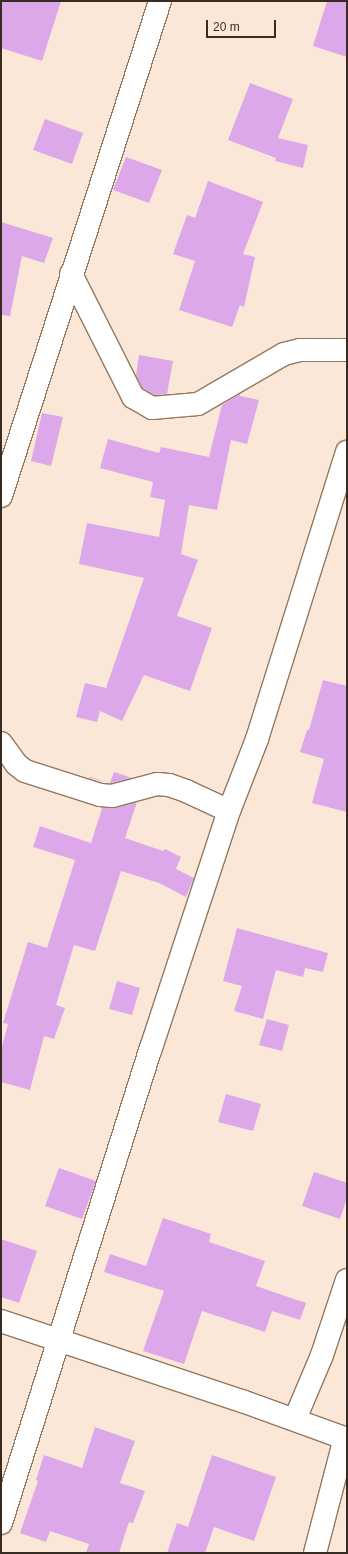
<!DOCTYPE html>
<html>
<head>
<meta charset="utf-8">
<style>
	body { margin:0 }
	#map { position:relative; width:348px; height:1554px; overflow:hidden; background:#fae7d7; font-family:Arial,sans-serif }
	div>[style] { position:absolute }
	.building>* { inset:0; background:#dca8ea }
	.roads { filter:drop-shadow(1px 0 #93775f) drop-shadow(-1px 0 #93775f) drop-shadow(0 1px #93775f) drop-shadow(0 -1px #93775f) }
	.minor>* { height:22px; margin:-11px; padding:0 11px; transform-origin:11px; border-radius:11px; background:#fff }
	span { translate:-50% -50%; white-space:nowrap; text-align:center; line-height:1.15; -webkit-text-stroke:3px #fae7d7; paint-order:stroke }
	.frame { position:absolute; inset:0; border:2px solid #382c22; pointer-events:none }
	.scale { position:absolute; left:206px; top:20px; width:70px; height:18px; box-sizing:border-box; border:2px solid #382c22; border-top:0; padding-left:5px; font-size:12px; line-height:14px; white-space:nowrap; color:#382c22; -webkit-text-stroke:3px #fae7d7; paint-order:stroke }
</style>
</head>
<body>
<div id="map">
	<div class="building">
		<div style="clip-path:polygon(1px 1px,61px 1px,42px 61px,1px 48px)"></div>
		<div style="clip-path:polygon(327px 1px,347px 1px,347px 57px,313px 46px)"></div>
		<div style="clip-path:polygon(250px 83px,293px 99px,278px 138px,308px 145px,303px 168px,275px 161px,276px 158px,228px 140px)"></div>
		<div style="clip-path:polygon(45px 119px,83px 133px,72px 164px,33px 150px)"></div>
		<div style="clip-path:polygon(126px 157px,162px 170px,149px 203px,113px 190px)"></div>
		<div style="clip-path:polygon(208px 181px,263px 202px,243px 254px,255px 257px,244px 307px,240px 305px,232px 327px,179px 310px,195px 261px,173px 254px,187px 215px,195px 218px)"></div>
		<div style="clip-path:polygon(1px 222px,53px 238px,44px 263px,22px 256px,10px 316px,1px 315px)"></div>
		<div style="clip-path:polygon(139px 355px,173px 361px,167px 394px,155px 395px,142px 388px,136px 375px)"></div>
		<div style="clip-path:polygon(240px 394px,240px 396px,259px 400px,247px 444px,231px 440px,217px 510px,189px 505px,181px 554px,198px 560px,177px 616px,212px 628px,190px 691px,144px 675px,122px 721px,100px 711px,97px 722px,76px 717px,85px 683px,106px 688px,144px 578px,79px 564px,87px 523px,159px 537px,165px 500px,150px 497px,153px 482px,100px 468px,108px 439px,159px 453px,161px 447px,209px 457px,222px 405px)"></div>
		<div style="clip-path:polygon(42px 413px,63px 417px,51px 466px,31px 461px)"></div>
		<div style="clip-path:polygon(323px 680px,347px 686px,347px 812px,312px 803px,324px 759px,300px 752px,307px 730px,309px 730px)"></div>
		<div style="clip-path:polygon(114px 772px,132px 778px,111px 783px,89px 778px,90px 777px,110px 783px)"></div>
		<div style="clip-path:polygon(137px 802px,125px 838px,163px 851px,165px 849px,181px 857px,176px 869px,194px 878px,186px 897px,159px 883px,121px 871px,95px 951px,74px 945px,56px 1005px,65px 1008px,54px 1039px,44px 1036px,30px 1090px,1px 1082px,1px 1050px,8px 1024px,3px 1023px,28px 942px,47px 948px,75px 860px,33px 847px,40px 826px,91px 843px,102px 808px,115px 808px)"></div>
		<div style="clip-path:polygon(237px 928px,328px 953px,323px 972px,305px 968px,303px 977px,276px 970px,263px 1019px,234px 1011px,242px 986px,223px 981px)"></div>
		<div style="clip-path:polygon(117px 981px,140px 988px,132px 1015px,109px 1009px)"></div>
		<div style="clip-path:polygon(267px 1019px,289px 1025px,282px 1051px,259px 1045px)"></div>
		<div style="clip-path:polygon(226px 1094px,261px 1104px,253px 1131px,218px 1122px)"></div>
		<div style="clip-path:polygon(59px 1168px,96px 1181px,82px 1219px,45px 1206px)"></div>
		<div style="clip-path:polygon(314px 1172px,347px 1183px,347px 1198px,340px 1219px,302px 1206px)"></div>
		<div style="clip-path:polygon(163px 1218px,211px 1234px,209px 1242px,265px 1261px,256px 1286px,306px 1303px,300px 1320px,272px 1311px,265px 1332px,202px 1311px,184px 1364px,143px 1351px,164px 1291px,104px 1272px,110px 1254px,146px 1266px)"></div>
		<div style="clip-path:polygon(1px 1239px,37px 1251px,19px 1303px,1px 1297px)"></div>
		<div style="clip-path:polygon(95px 1427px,135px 1441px,120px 1483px,145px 1491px,133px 1523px,129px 1522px,119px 1553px,86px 1553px,89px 1544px,50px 1531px,46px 1542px,20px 1533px,38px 1481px,36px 1480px,44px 1455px,82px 1468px)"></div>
		<div style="clip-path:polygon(212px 1455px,276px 1477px,254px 1541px,214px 1527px,205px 1553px,167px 1553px,177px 1523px,188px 1527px)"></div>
	</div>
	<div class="roads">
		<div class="minor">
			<div style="left:71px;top:274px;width:138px;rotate:63.2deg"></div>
			<div style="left:133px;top:397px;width:22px;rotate:30deg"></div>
			<div style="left:152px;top:408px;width:46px;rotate:-5deg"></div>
			<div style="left:198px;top:404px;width:99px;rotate:-30.2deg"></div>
			<div style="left:284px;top:354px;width:16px;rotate:-14deg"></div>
			<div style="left:300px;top:350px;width:47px"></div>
			<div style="left:1px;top:496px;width:520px;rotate:-72.19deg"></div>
			<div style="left:1px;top:743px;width:26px;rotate:54deg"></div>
			<div style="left:16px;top:764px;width:11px;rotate:38deg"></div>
			<div style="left:25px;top:771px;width:79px;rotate:17.7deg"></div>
			<div style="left:100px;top:795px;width:12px;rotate:5deg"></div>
			<div style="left:112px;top:796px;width:47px;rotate:-14.9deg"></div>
			<div style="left:157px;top:784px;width:12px;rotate:5deg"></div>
			<div style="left:169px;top:785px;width:18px;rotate:19deg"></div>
			<div style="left:186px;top:791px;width:47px;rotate:24.9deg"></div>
			<div style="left:1px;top:1321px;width:254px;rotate:18.4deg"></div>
			<div style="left:242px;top:1401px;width:112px;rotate:19.9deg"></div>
			<div style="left:295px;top:1419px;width:69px;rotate:-67.1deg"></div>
			<div style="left:322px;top:1355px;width:79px;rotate:-71.6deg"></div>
			<div style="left:1px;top:1523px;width:498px;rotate:-72.5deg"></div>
			<div style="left:151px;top:1048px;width:250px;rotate:-71.8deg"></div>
			<div style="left:229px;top:811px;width:77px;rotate:-68.7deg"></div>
			<div style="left:257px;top:739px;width:301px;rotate:-72.6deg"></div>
			<div style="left:315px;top:1553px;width:119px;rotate:-75.4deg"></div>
		</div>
	</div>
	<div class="frame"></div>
	<div class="scale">20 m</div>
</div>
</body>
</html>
